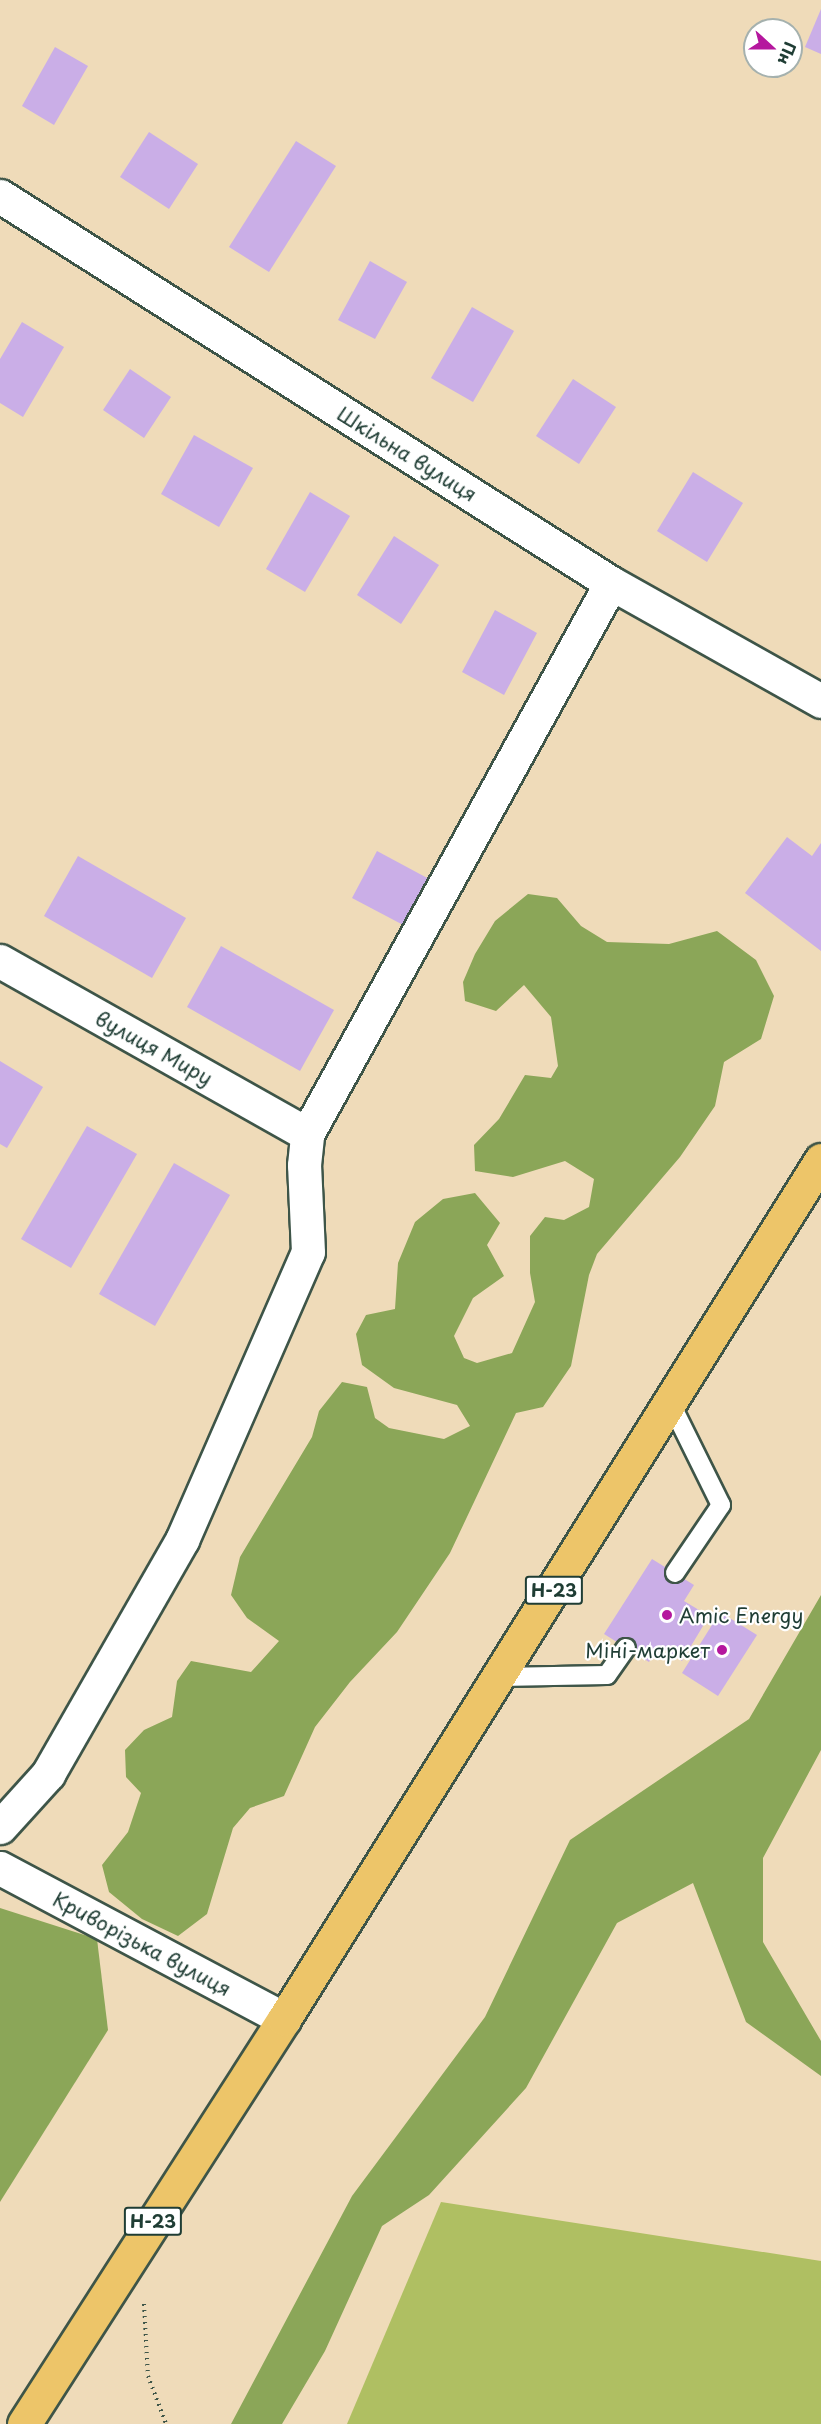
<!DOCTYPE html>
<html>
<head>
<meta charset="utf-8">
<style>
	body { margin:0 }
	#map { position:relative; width:821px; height:2424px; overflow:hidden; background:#efdbb9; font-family:"Playpen Sans",sans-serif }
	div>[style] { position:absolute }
	.green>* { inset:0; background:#afbf62 }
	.forest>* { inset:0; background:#8ba658 }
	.building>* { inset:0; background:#caaee7 }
	.path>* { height:4px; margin-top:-2px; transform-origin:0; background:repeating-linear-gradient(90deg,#3e5548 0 1.5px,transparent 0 6px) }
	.roads { filter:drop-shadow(2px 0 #3e5548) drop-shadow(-2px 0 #3e5548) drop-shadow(0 2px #3e5548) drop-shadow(0 -2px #3e5548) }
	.lane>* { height:18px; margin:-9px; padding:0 9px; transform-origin:9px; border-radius:9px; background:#fff }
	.street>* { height:33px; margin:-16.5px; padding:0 16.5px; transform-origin:16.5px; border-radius:16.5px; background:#fff }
	.primary>* { height:33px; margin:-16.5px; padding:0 16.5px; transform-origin:16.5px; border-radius:16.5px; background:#edc569 }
	.dots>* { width:16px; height:16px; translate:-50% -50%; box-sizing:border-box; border:3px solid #fff; border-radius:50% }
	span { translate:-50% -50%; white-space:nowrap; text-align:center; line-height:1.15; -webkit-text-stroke:4.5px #fff; paint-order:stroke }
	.shield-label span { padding:2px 4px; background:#fff; border:2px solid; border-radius:4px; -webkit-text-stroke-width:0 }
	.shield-label { font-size:18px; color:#1f3d34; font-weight:700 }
	.street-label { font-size:20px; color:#1f3d34 }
	.poi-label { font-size:20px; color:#1f3d34 }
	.left { translate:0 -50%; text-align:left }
	.right { translate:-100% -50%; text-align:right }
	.north { position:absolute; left:743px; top:18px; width:60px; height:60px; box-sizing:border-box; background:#fff; border:2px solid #a5b1ae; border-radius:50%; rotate:111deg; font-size:16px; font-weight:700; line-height:24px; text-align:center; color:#1f3d34 }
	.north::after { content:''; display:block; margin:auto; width:21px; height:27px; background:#b5179e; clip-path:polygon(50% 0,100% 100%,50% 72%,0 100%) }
</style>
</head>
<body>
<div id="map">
	<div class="green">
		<div style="clip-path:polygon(441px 2202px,821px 2261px,821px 2424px,347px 2424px)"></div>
	</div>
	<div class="forest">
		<div style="clip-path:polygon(528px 894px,557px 898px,581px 926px,607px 942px,669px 944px,717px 931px,756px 960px,774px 996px,761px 1039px,724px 1062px,715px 1106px,680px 1157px,597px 1254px,589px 1275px,571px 1366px,543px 1407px,516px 1413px,450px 1553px,397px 1632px,350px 1682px,315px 1727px,284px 1796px,250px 1808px,233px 1828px,207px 1914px,178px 1936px,142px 1919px,109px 1892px,102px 1865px,128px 1832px,141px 1793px,126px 1777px,125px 1750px,144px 1730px,172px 1717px,177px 1681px,191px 1661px,251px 1672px,279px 1641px,247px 1618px,231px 1595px,240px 1557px,312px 1437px,319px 1411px,342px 1382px,367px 1387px,375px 1418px,389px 1428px,444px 1439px,470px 1426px,457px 1405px,394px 1388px,362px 1365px,356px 1334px,366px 1315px,395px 1309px,398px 1263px,415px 1222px,443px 1199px,475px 1193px,500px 1223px,487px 1245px,504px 1276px,473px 1298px,454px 1336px,464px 1358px,477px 1363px,512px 1353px,535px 1302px,530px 1273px,530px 1236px,545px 1217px,564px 1220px,589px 1207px,594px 1179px,565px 1161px,513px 1177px,475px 1171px,474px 1145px,499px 1119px,525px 1075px,551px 1078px,558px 1066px,551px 1017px,524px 985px,496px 1011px,465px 1001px,463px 982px,475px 954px,495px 921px)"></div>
		<div style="clip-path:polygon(821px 1595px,821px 1750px,763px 1858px,763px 1942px,821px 2041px,821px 2076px,746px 2022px,693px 1883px,617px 1923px,526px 2088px,429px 2195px,382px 2226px,325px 2351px,282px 2424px,231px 2424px,352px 2196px,485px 2017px,570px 1840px,749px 1719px)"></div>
		<div style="clip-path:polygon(0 1908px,97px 1939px,108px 2030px,0 2202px)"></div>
	</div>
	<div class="building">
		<div style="clip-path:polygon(821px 9px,821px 54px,805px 47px)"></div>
		<div style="clip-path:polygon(55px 47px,88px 66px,54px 125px,22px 106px)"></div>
		<div style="clip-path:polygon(149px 132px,198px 164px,169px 209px,120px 177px)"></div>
		<div style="clip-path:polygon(296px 141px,336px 166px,269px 272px,229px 247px)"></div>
		<div style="clip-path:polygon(370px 261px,407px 282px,375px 339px,338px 320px)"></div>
		<div style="clip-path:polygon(472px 307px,514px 331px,473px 402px,431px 378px)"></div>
		<div style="clip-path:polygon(22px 322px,64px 347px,23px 417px,0 403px,0 359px)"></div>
		<div style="clip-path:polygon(130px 369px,171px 397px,144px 438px,103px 410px)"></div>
		<div style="clip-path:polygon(573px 379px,616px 407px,579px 464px,536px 436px)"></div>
		<div style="clip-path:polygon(194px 435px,253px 468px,219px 527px,161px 494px)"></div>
		<div style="clip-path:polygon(693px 472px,743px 503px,707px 562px,657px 531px)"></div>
		<div style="clip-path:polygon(310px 492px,350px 516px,305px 592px,266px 569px)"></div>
		<div style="clip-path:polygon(394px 536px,439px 565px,401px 624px,357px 595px)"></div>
		<div style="clip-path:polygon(495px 610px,537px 633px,504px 695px,462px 672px)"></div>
		<div style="clip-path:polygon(787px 837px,812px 856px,821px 843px,821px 951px,745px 893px)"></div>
		<div style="clip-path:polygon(377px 851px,431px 880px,407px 927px,352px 898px)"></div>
		<div style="clip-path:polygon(78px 856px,186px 918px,152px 978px,44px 916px)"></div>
		<div style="clip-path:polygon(221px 946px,334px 1010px,300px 1071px,187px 1007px)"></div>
		<div style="clip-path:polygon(0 1061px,43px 1087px,7px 1148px,0 1144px)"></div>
		<div style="clip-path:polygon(87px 1126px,137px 1154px,71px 1268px,21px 1239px)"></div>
		<div style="clip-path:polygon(174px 1163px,230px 1195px,155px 1326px,99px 1294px)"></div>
		<div style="clip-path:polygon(652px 1559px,694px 1585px,684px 1601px,709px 1616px,682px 1661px,659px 1646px,649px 1662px,604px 1634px)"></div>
		<div style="clip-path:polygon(720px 1612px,757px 1635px,718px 1696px,682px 1673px)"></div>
	</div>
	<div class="path">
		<div style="left:144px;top:2304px;width:72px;rotate:86.8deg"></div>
		<div style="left:148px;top:2376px;width:51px;rotate:69.4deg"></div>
	</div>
	<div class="roads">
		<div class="lane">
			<div style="left:670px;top:1402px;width:115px;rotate:63.7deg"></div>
			<div style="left:721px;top:1505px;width:82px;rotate:124.1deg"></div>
			<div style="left:500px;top:1677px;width:107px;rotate:-1.1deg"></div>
			<div style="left:607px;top:1675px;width:33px;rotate:-55deg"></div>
		</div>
		<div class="street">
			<div style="left:0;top:196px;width:723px;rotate:32.35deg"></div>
			<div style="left:611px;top:583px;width:241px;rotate:29.3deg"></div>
			<div style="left:0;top:961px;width:352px;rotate:29.4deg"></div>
			<div style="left:0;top:1827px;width:72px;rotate:-47.8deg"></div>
			<div style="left:48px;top:1774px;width:270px;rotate:-60.2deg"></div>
			<div style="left:182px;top:1540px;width:314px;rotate:-66.4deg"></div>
			<div style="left:308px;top:1252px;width:87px;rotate:-92.6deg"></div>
			<div style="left:304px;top:1165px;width:31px;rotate:-84deg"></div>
			<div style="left:307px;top:1134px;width:629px;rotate:-61.11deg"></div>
			<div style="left:0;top:1868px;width:322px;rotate:28deg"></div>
		</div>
		<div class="primary">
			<div style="left:24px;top:2424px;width:481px;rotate:-57.3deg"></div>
			<div style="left:284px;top:2019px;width:1013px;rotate:-57.99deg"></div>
		</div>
	</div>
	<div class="dots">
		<div style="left:667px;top:1615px;background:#b5179e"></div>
		<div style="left:722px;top:1650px;background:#b5179e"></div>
	</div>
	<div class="shield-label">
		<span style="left:554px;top:1590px">Н-23</span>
		<span style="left:153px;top:2221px">Н-23</span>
	</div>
	<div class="street-label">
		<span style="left:407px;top:454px;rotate:32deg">Шкільна вулиця</span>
		<span style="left:154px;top:1048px;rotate:29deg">вулиця Миру</span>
		<span style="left:142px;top:1944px;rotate:28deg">Криворізька вулиця</span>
	</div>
	<div class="poi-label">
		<span class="left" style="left:679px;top:1615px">Amic Energy</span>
		<span class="right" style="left:710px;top:1650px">Міні-маркет</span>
	</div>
	<div class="north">Пн</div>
</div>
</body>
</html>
